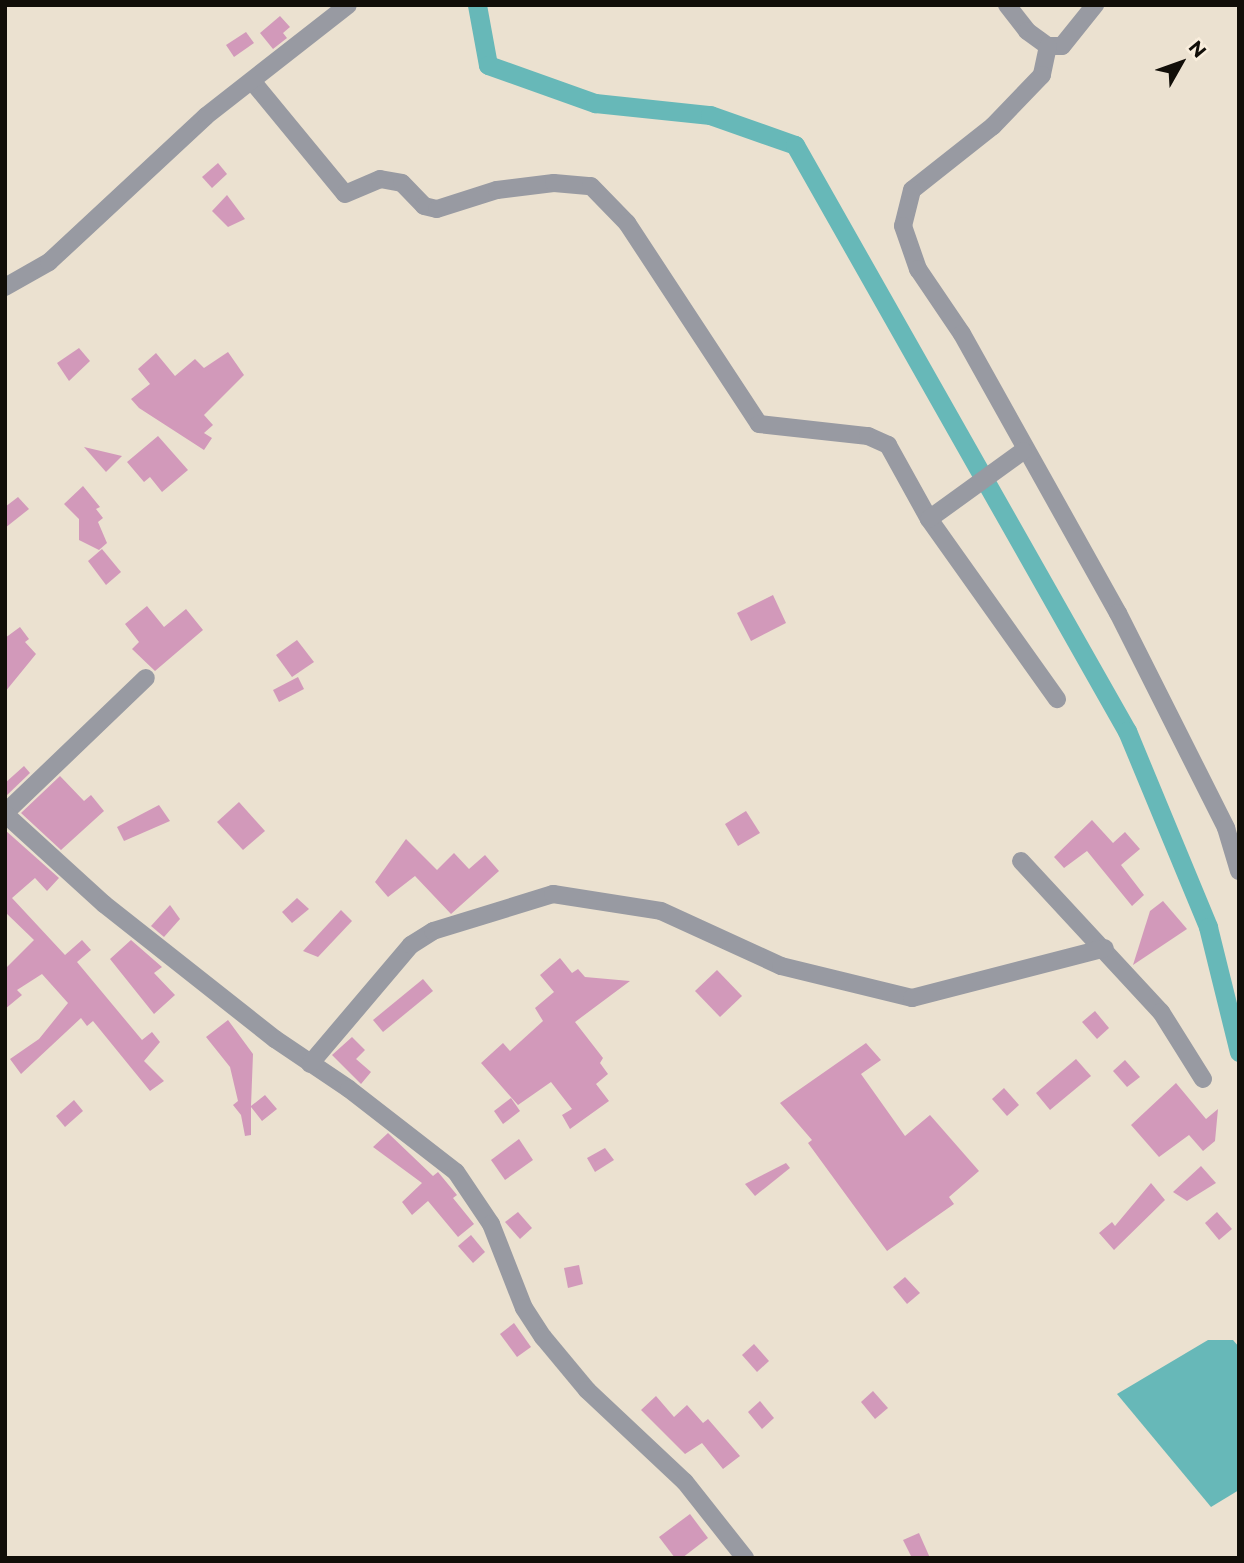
<!DOCTYPE html>
<html>
<head>
<meta charset="utf-8">
<style>
	body { margin:0 }
	#map { position:relative; width:1244px; height:1563px; overflow:hidden; background:#ebe1d0; font-family:Montserrat,sans-serif }
	div>[style] { position:absolute }
	.water>* { inset:0; background:#67b8b8 }
	.canal>* { height:19px; margin:-9.5px; padding:0 9.5px; transform-origin:9.5px; border-radius:9.5px; background:#67b8b8 }
	.building>* { inset:0; background:#d299ba }
	.street>* { height:18px; margin:-9px; padding:0 9px; transform-origin:9px; border-radius:9px; background:#989aa2 }
	span { translate:-50% -50%; white-space:nowrap; text-align:center; line-height:1.15; -webkit-text-stroke:5px #f9eedd; paint-order:stroke }
	.frame { position:absolute; inset:0; border:7px solid #110e08; pointer-events:none }
	.north { position:absolute; left:1146px; top:28px; width:70px; height:70px; -webkit-text-stroke:5px #f9eedd; paint-order:stroke; rotate:50deg; font-size:19px; font-weight:700; line-height:28px; text-align:center; color:#110e08 }
	.north::after { content:''; display:block; margin:auto; width:24px; height:32px; background:#110e08; clip-path:polygon(50% 0,100% 100%,50% 72%,0 100%) }
</style>
</head>
<body>
<div id="map">
	<div class="water">
		<div style="clip-path:polygon(1208px 1340px,1233px 1340px,1239px 1347px,1239px 1490px,1211px 1507px,1117px 1394px)"></div>
	</div>
	<div class="canal">
		<div style="left:477px;top:5px;width:61px;rotate:79.6deg"></div>
		<div style="left:488px;top:65px;width:114px;rotate:19.6deg"></div>
		<div style="left:595px;top:103px;width:116px;rotate:6deg"></div>
		<div style="left:710px;top:115px;width:90px;rotate:19.4deg"></div>
		<div style="left:795px;top:145px;width:674px;rotate:60.47deg"></div>
		<div style="left:1127px;top:731px;width:212px;rotate:67.5deg"></div>
		<div style="left:1208px;top:927px;width:129px;rotate:76.1deg"></div>
	</div>
	<div class="building">
		<div style="clip-path:polygon(280px 16px,290px 27px,283px 33px,287px 38px,273px 49px,260px 33px)"></div>
		<div style="clip-path:polygon(246px 32px,254px 43px,234px 57px,226px 45px)"></div>
		<div style="clip-path:polygon(218px 163px,227px 174px,212px 188px,202px 177px)"></div>
		<div style="clip-path:polygon(227px 195px,245px 219px,228px 227px,212px 211px)"></div>
		<div style="clip-path:polygon(79px 348px,90px 361px,69px 381px,57px 363px)"></div>
		<div style="clip-path:polygon(228px 352px,244px 375px,204px 415px,213px 425px,204px 433px,212px 438px,204px 450px,139px 408px,131px 399px,150px 384px,138px 369px,156px 353px,175px 376px,195px 359px,204px 368px)"></div>
		<div style="clip-path:polygon(158px 436px,188px 470px,162px 492px,150px 477px,144px 482px,127px 462px)"></div>
		<div style="clip-path:polygon(84px 447px,122px 456px,106px 472px)"></div>
		<div style="clip-path:polygon(83px 486px,100px 507px,96px 509px,103px 518px,98px 522px,107px 543px,99px 550px,79px 540px,79px 519px,64px 504px)"></div>
		<div style="clip-path:polygon(18px 497px,29px 509px,5px 528px,5px 507px)"></div>
		<div style="clip-path:polygon(102px 549px,121px 572px,106px 585px,88px 561px)"></div>
		<div style="clip-path:polygon(773px 595px,786px 623px,751px 641px,737px 613px)"></div>
		<div style="clip-path:polygon(147px 606px,164px 627px,186px 609px,203px 630px,155px 671px,132px 649px,139px 642px,125px 624px)"></div>
		<div style="clip-path:polygon(20px 627px,29px 639px,25px 642px,36px 654px,5px 692px,5px 638px)"></div>
		<div style="clip-path:polygon(297px 640px,314px 662px,292px 677px,276px 655px)"></div>
		<div style="clip-path:polygon(298px 677px,304px 689px,279px 702px,273px 690px)"></div>
		<div style="clip-path:polygon(24px 766px,30px 773px,5px 797px,5px 783px)"></div>
		<div style="clip-path:polygon(60px 776px,84px 801px,91px 795px,104px 811px,61px 850px,21px 813px)"></div>
		<div style="clip-path:polygon(239px 802px,265px 831px,243px 850px,217px 822px)"></div>
		<div style="clip-path:polygon(159px 805px,170px 821px,124px 841px,117px 827px)"></div>
		<div style="clip-path:polygon(746px 811px,760px 833px,738px 846px,725px 824px)"></div>
		<div style="clip-path:polygon(1092px 820px,1113px 843px,1125px 832px,1140px 849px,1121px 865px,1144px 895px,1132px 906px,1087px 851px,1064px 868px,1054px 857px)"></div>
		<div style="clip-path:polygon(5px 830px,59px 878px,47px 891px,35px 878px,12px 898px,65px 955px,82px 940px,91px 950px,77px 962px,142px 1040px,152px 1032px,160px 1042px,144px 1061px,164px 1081px,150px 1091px,93px 1021px,87px 1026px,81px 1018px,21px 1074px,10px 1059px,39px 1039px,68px 1003px,42px 974px,17px 990px,22px 995px,5px 1009px,5px 969px,34px 940px,5px 912px)"></div>
		<div style="clip-path:polygon(406px 839px,437px 870px,454px 853px,469px 869px,485px 855px,499px 871px,451px 914px,415px 876px,388px 897px,375px 882px)"></div>
		<div style="clip-path:polygon(297px 898px,309px 909px,292px 923px,282px 912px)"></div>
		<div style="clip-path:polygon(1163px 901px,1187px 929px,1133px 965px,1150px 911px)"></div>
		<div style="clip-path:polygon(170px 905px,180px 919px,164px 937px,151px 926px)"></div>
		<div style="clip-path:polygon(341px 910px,352px 921px,318px 957px,303px 951px)"></div>
		<div style="clip-path:polygon(131px 940px,162px 967px,154px 973px,175px 995px,154px 1014px,110px 959px)"></div>
		<div style="clip-path:polygon(560px 958px,572px 973px,578px 969px,585px 977px,630px 981px,575px 1022px,603px 1058px,600px 1063px,608px 1074px,596px 1084px,609px 1101px,570px 1129px,562px 1115px,572px 1109px,551px 1082px,518px 1105px,481px 1063px,503px 1043px,510px 1051px,543px 1021px,535px 1008px,554px 992px,540px 975px)"></div>
		<div style="clip-path:polygon(717px 970px,742px 996px,720px 1017px,695px 991px)"></div>
		<div style="clip-path:polygon(423px 979px,433px 991px,383px 1032px,373px 1020px)"></div>
		<div style="clip-path:polygon(1095px 1011px,1109px 1028px,1097px 1039px,1082px 1022px)"></div>
		<div style="clip-path:polygon(228px 1020px,253px 1054px,251px 1106px,265px 1095px,277px 1109px,262px 1121px,251px 1107px,251px 1135px,245px 1136px,241px 1115px,233px 1105px,238px 1101px,230px 1067px,206px 1037px)"></div>
		<div style="clip-path:polygon(352px 1037px,365px 1050px,356px 1059px,371px 1072px,361px 1084px,332px 1055px)"></div>
		<div style="clip-path:polygon(866px 1043px,881px 1060px,861px 1074px,905px 1136px,930px 1115px,979px 1171px,949px 1197px,954px 1204px,887px 1251px,808px 1143px,812px 1140px,780px 1103px)"></div>
		<div style="clip-path:polygon(1076px 1059px,1091px 1076px,1050px 1110px,1036px 1093px)"></div>
		<div style="clip-path:polygon(1125px 1060px,1140px 1077px,1127px 1087px,1113px 1071px)"></div>
		<div style="clip-path:polygon(1176px 1083px,1206px 1119px,1218px 1109px,1215px 1141px,1203px 1151px,1189px 1135px,1159px 1157px,1131px 1125px)"></div>
		<div style="clip-path:polygon(1004px 1088px,1019px 1105px,1007px 1116px,992px 1099px)"></div>
		<div style="clip-path:polygon(511px 1098px,520px 1111px,503px 1124px,494px 1111px)"></div>
		<div style="clip-path:polygon(74px 1100px,83px 1111px,65px 1127px,56px 1116px)"></div>
		<div style="clip-path:polygon(388px 1133px,433px 1176px,438px 1172px,457px 1195px,453px 1198px,474px 1224px,458px 1237px,428px 1201px,412px 1215px,402px 1202px,422px 1183px,373px 1147px)"></div>
		<div style="clip-path:polygon(519px 1139px,533px 1160px,505px 1180px,491px 1160px)"></div>
		<div style="clip-path:polygon(605px 1148px,614px 1160px,595px 1172px,587px 1158px)"></div>
		<div style="clip-path:polygon(786px 1163px,790px 1168px,755px 1196px,745px 1184px)"></div>
		<div style="clip-path:polygon(1201px 1166px,1216px 1183px,1187px 1201px,1173px 1192px)"></div>
		<div style="clip-path:polygon(1151px 1183px,1165px 1200px,1114px 1250px,1099px 1233px,1112px 1222px,1115px 1226px)"></div>
		<div style="clip-path:polygon(518px 1212px,532px 1228px,520px 1239px,505px 1222px)"></div>
		<div style="clip-path:polygon(1217px 1212px,1232px 1229px,1219px 1240px,1205px 1223px)"></div>
		<div style="clip-path:polygon(471px 1235px,485px 1252px,473px 1263px,458px 1246px)"></div>
		<div style="clip-path:polygon(579px 1265px,583px 1284px,568px 1288px,564px 1268px)"></div>
		<div style="clip-path:polygon(905px 1277px,920px 1293px,907px 1304px,893px 1287px)"></div>
		<div style="clip-path:polygon(514px 1323px,531px 1347px,517px 1357px,500px 1334px)"></div>
		<div style="clip-path:polygon(754px 1344px,769px 1361px,757px 1372px,742px 1355px)"></div>
		<div style="clip-path:polygon(873px 1391px,888px 1408px,875px 1419px,861px 1402px)"></div>
		<div style="clip-path:polygon(656px 1396px,674px 1417px,687px 1405px,703px 1423px,708px 1419px,740px 1456px,723px 1469px,702px 1443px,685px 1454px,641px 1410px)"></div>
		<div style="clip-path:polygon(760px 1401px,774px 1418px,762px 1429px,748px 1412px)"></div>
		<div style="clip-path:polygon(690px 1514px,708px 1538px,682px 1558px,675px 1558px,659px 1537px)"></div>
		<div style="clip-path:polygon(919px 1533px,930px 1558px,912px 1558px,903px 1540px)"></div>
	</div>
	<div class="street">
		<div style="left:1007px;top:5px;width:33px;rotate:52deg"></div>
		<div style="left:1027px;top:31px;width:26px;rotate:36deg"></div>
		<div style="left:1048px;top:46px;width:14px"></div>
		<div style="left:1062px;top:46px;width:53px;rotate:-51.2deg"></div>
		<div style="left:1048px;top:46px;width:30px;rotate:102deg"></div>
		<div style="left:1042px;top:75px;width:71px;rotate:133.9deg"></div>
		<div style="left:993px;top:126px;width:103px;rotate:141.7deg"></div>
		<div style="left:912px;top:190px;width:37px;rotate:104deg"></div>
		<div style="left:903px;top:226px;width:46px;rotate:70.8deg"></div>
		<div style="left:918px;top:269px;width:78px;rotate:55.9deg"></div>
		<div style="left:962px;top:334px;width:320px;rotate:60.8deg"></div>
		<div style="left:1118px;top:613px;width:241px;rotate:63.3deg"></div>
		<div style="left:1226px;top:828px;width:45px;rotate:73.2deg"></div>
		<div style="left:252px;top:81px;width:146px;rotate:50.5deg"></div>
		<div style="left:345px;top:194px;width:38px;rotate:-23deg"></div>
		<div style="left:380px;top:179px;width:22px;rotate:10deg"></div>
		<div style="left:402px;top:183px;width:32px;rotate:46deg"></div>
		<div style="left:424px;top:206px;width:13px;rotate:13deg"></div>
		<div style="left:437px;top:209px;width:63px;rotate:-17.6deg"></div>
		<div style="left:497px;top:190px;width:57px;rotate:-7deg"></div>
		<div style="left:554px;top:183px;width:37px;rotate:5deg"></div>
		<div style="left:591px;top:186px;width:52px;rotate:45.8deg"></div>
		<div style="left:627px;top:223px;width:240px;rotate:56.7deg"></div>
		<div style="left:759px;top:424px;width:110px;rotate:6.3deg"></div>
		<div style="left:868px;top:436px;width:22px;rotate:24deg"></div>
		<div style="left:888px;top:445px;width:85px;rotate:61deg"></div>
		<div style="left:929px;top:519px;width:221px;rotate:54.6deg"></div>
		<div style="left:5px;top:287px;width:51px;rotate:-29.6deg"></div>
		<div style="left:49px;top:262px;width:214px;rotate:-42.9deg"></div>
		<div style="left:206px;top:116px;width:180px;rotate:-38deg"></div>
		<div style="left:929px;top:519px;width:116px;rotate:-35.9deg"></div>
		<div style="left:5px;top:813px;width:195px;rotate:-43.8deg"></div>
		<div style="left:5px;top:814px;width:134px;rotate:42.3deg"></div>
		<div style="left:104px;top:904px;width:218px;rotate:38.3deg"></div>
		<div style="left:275px;top:1039px;width:89px;rotate:34deg"></div>
		<div style="left:349px;top:1089px;width:135px;rotate:37.8deg"></div>
		<div style="left:456px;top:1172px;width:63px;rotate:56.1deg"></div>
		<div style="left:491px;top:1224px;width:90px;rotate:68.6deg"></div>
		<div style="left:524px;top:1308px;width:35px;rotate:57deg"></div>
		<div style="left:543px;top:1337px;width:69px;rotate:50.3deg"></div>
		<div style="left:587px;top:1390px;width:134px;rotate:43.2deg"></div>
		<div style="left:685px;top:1482px;width:97px;rotate:51.7deg"></div>
		<div style="left:1021px;top:861px;width:206px;rotate:47.2deg"></div>
		<div style="left:1161px;top:1012px;width:79px;rotate:57.9deg"></div>
		<div style="left:310px;top:1064px;width:156px;rotate:-49.7deg"></div>
		<div style="left:411px;top:945px;width:26px;rotate:-32deg"></div>
		<div style="left:433px;top:931px;width:126px;rotate:-17.1deg"></div>
		<div style="left:553px;top:894px;width:109px;rotate:8.9deg"></div>
		<div style="left:661px;top:911px;width:132px;rotate:24.6deg"></div>
		<div style="left:781px;top:966px;width:135px;rotate:13.7deg"></div>
		<div style="left:912px;top:998px;width:199px;rotate:-14.5deg"></div>
	</div>
	<div class="frame"></div>
	<div class="north">N</div>
</div>
</body>
</html>
